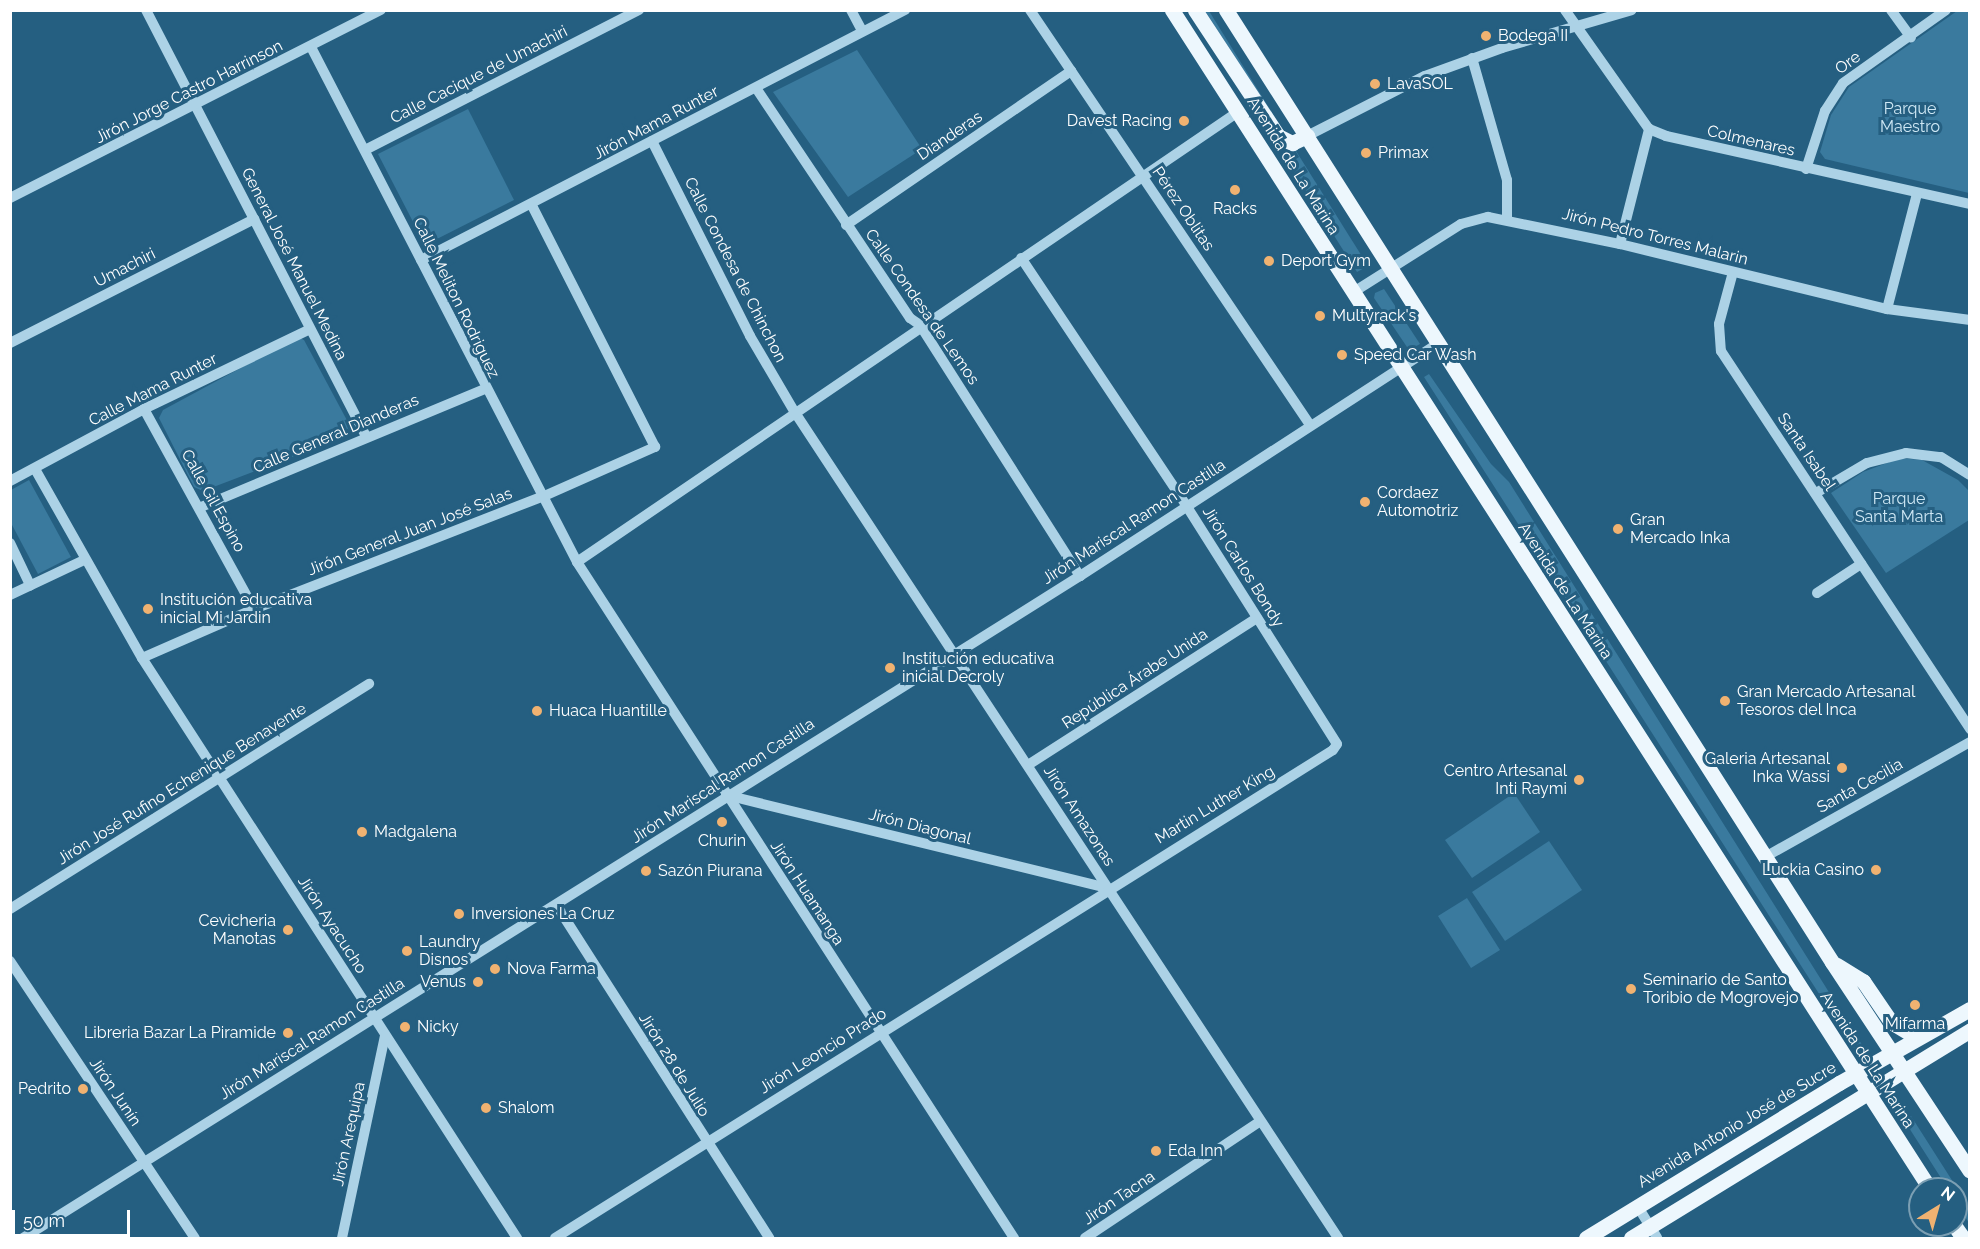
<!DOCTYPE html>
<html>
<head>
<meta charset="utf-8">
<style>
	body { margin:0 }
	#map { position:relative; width:1980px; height:1249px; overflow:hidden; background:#255f81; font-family:Raleway,sans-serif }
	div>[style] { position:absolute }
	.green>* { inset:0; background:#3a7a9e }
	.minor>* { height:10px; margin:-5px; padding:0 5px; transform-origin:5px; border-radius:5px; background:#acd2e6 }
	.major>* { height:15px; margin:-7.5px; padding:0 7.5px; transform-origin:7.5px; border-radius:7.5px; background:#edf7fd }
	.dots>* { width:16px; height:16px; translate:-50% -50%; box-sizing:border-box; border:3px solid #255f81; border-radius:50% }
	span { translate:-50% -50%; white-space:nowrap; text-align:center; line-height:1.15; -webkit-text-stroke:6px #255f81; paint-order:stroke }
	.poi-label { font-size:16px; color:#fff }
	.left { translate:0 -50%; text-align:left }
	.right { translate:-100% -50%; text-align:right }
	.street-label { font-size:16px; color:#fff }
	.park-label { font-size:16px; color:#cfe8f5 }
	.frame { position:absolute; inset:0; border:12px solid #fff; pointer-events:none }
	.north { position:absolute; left:1908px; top:1177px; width:60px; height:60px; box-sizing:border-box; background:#255f81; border:2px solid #7c9fb3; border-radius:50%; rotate:37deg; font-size:16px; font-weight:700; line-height:24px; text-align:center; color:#fff }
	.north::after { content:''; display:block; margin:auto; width:21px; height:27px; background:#f0b271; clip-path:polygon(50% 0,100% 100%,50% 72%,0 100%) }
	.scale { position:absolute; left:12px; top:1210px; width:118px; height:27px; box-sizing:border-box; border:3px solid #fff; border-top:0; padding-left:8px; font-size:18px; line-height:21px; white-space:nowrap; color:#fff; -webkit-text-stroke:4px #255f81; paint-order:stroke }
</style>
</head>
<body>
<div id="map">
	<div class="green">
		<div style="clip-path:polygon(1205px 11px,1209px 11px,1282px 129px)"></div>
		<div style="clip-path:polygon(1957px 11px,1969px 11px,1969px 193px,1825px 159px,1820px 152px,1831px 115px,1849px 87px)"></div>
		<div style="clip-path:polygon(857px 50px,922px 149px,848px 197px,773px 92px)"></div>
		<div style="clip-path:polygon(468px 109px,514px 200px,425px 245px,378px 154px)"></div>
		<div style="clip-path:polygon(1296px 151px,1368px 266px,1357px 272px,1285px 158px)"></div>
		<div style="clip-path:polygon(1384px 289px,1420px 344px,1409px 350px,1374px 298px,1375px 293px)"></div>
		<div style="clip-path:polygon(298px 337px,304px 340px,350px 426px,349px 435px,203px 491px,194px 487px,159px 418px,163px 410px)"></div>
		<div style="clip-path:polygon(1429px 374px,1491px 464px,1509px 482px,1864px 1048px,1857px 1053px,1424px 377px)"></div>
		<div style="clip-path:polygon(1900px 458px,1922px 460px,1958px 480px,1969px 491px,1969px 520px,1886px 573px,1831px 493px,1863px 472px)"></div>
		<div style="clip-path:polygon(29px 480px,71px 557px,38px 574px,11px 523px,11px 490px)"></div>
		<div style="clip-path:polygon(1514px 793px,1540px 832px,1472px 878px,1445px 840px)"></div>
		<div style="clip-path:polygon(1549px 841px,1582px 890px,1505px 941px,1472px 892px)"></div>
		<div style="clip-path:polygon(1467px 898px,1500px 950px,1471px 968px,1438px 916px)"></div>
		<div style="clip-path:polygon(1911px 1116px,1969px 1207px,1969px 1223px,1956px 1202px,1956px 1189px,1948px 1189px,1904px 1120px)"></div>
	</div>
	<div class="minor">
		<div style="left:146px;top:10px;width:479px;rotate:62.7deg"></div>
		<div style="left:851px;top:10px;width:24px;rotate:62deg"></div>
		<div style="left:1030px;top:10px;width:501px;rotate:55.99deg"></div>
		<div style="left:1565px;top:10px;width:146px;rotate:54.8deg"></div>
		<div style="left:1649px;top:129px;width:18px;rotate:22deg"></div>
		<div style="left:1666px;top:136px;width:312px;rotate:12.6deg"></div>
		<div style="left:1891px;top:10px;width:34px;rotate:54deg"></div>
		<div style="left:311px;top:47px;width:580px;rotate:62.68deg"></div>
		<div style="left:577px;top:562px;width:805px;rotate:57.12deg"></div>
		<div style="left:1472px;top:58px;width:127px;rotate:74deg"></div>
		<div style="left:1507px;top:180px;width:38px;rotate:90deg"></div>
		<div style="left:756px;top:88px;width:277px;rotate:56.2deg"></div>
		<div style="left:910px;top:318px;width:12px;rotate:35deg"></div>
		<div style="left:920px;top:325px;width:298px;rotate:57.5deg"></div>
		<div style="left:1307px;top:136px;width:132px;rotate:-27deg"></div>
		<div style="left:1425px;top:76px;width:82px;rotate:-20deg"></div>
		<div style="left:1502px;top:48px;width:135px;rotate:-16.3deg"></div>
		<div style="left:652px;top:141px;width:218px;rotate:63.3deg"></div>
		<div style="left:750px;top:336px;width:87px;rotate:59.6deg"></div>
		<div style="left:794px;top:411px;width:990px;rotate:56.66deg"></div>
		<div style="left:365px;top:150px;width:308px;rotate:-27.1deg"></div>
		<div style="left:1806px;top:169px;width:61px;rotate:-71.9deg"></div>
		<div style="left:1825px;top:111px;width:33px;rotate:-57deg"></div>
		<div style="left:1843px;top:83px;width:126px;rotate:-35.3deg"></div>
		<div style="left:10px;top:198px;width:416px;rotate:-26.9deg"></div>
		<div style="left:846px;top:225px;width:273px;rotate:-34.4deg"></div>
		<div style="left:1620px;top:244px;width:119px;rotate:-75.8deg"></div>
		<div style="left:421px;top:260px;width:545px;rotate:-27.32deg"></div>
		<div style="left:1733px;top:272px;width:54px;rotate:105.1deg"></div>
		<div style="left:1719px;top:324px;width:27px;rotate:86deg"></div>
		<div style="left:1721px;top:351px;width:453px;rotate:56.6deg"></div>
		<div style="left:1352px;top:293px;width:129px;rotate:-32.3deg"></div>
		<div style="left:1461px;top:224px;width:28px;rotate:-15deg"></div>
		<div style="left:1488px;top:217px;width:135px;rotate:11.6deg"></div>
		<div style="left:1620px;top:244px;width:275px;rotate:13.7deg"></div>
		<div style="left:1887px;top:309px;width:84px;rotate:7.5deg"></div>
		<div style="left:1887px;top:309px;width:119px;rotate:-75.4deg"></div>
		<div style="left:10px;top:343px;width:274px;rotate:-26.9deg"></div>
		<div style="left:144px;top:409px;width:228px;rotate:61.2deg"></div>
		<div style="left:35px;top:469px;width:217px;rotate:60.5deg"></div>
		<div style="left:142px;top:658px;width:691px;rotate:57.12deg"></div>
		<div style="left:10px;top:481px;width:152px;rotate:-28.2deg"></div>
		<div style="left:144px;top:409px;width:184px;rotate:-25.7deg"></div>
		<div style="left:1816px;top:493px;width:59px;rotate:-30.5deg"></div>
		<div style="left:1867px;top:463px;width:40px;rotate:-14.4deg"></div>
		<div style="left:1906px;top:453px;width:35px;rotate:7deg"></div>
		<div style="left:1941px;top:457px;width:34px;rotate:32deg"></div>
		<div style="left:201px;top:507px;width:307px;rotate:-22.6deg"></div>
		<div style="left:10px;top:543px;width:47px;rotate:64.5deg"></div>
		<div style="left:577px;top:562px;width:800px;rotate:-34.25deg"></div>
		<div style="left:1817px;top:593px;width:53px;rotate:-33.4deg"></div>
		<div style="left:10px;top:595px;width:82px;rotate:-25.3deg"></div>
		<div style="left:142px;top:658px;width:122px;rotate:-23.6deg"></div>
		<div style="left:254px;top:609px;width:309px;rotate:-21.3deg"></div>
		<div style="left:542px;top:497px;width:124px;rotate:-23.9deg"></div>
		<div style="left:655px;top:447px;width:271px;rotate:-117deg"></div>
		<div style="left:1028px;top:765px;width:272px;rotate:-32.7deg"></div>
		<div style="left:726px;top:795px;width:392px;rotate:13.7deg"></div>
		<div style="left:1765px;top:857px;width:235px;rotate:-29.3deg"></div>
		<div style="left:557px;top:906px;width:394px;rotate:57.4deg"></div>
		<div style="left:10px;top:909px;width:424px;rotate:-32.1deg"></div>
		<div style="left:10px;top:961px;width:333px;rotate:56.3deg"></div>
		<div style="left:1638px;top:1207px;width:36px;rotate:58deg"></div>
		<div style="left:23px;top:1238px;width:1247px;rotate:-32.06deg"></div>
		<div style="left:1080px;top:576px;width:426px;rotate:-33deg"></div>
		<div style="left:342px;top:1238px;width:207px;rotate:-78deg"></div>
		<div style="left:555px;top:1238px;width:918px;rotate:-32.1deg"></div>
		<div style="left:1333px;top:750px;width:7px;rotate:-56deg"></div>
		<div style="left:1337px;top:744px;width:283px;rotate:-122.3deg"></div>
		<div style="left:1186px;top:505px;width:297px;rotate:-123.7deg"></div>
		<div style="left:1085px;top:1238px;width:209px;rotate:-33.7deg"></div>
	</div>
	<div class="major">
		<div style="left:1172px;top:10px;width:1402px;rotate:57.26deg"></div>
		<div style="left:1195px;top:10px;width:151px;rotate:56.6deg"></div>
		<div style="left:1278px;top:136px;width:16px;rotate:27deg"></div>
		<div style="left:1292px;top:143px;width:17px;rotate:-25deg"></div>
		<div style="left:1226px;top:10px;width:1129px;rotate:57.52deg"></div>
		<div style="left:1832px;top:962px;width:250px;rotate:56.6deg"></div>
		<div style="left:1837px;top:965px;width:31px;rotate:32deg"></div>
		<div style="left:1863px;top:981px;width:50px;rotate:55.7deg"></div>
		<div style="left:1891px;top:1022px;width:31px;rotate:31deg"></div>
		<div style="left:1954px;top:1225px;width:16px;rotate:55deg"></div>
		<div style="left:1586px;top:1238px;width:297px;rotate:-31.5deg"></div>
		<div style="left:1839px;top:1083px;width:150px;rotate:-29.5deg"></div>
		<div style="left:1631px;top:1238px;width:398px;rotate:-31.5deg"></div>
	</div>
	<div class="dots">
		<div style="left:1486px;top:36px;background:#f0b271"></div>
		<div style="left:1375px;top:84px;background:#f0b271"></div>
		<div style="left:1184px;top:121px;background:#f0b271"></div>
		<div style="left:1366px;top:153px;background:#f0b271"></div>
		<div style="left:1235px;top:190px;background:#f0b271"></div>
		<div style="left:1269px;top:261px;background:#f0b271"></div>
		<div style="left:1320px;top:316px;background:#f0b271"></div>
		<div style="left:1342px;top:355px;background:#f0b271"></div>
		<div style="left:1365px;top:502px;background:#f0b271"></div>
		<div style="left:1618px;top:529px;background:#f0b271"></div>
		<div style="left:148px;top:609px;background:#f0b271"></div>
		<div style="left:890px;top:668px;background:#f0b271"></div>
		<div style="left:1725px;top:701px;background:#f0b271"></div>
		<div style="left:537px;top:711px;background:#f0b271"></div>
		<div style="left:1842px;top:768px;background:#f0b271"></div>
		<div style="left:1579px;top:780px;background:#f0b271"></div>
		<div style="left:722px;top:822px;background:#f0b271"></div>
		<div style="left:362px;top:832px;background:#f0b271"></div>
		<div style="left:1876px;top:870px;background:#f0b271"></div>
		<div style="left:646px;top:871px;background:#f0b271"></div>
		<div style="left:459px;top:914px;background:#f0b271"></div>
		<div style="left:288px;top:930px;background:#f0b271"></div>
		<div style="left:407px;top:951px;background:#f0b271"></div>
		<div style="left:495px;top:969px;background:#f0b271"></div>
		<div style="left:478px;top:982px;background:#f0b271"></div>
		<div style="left:1631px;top:989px;background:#f0b271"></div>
		<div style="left:1915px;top:1005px;background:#f0b271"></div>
		<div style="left:405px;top:1027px;background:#f0b271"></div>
		<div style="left:288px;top:1033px;background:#f0b271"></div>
		<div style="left:83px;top:1089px;background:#f0b271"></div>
		<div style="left:486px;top:1108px;background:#f0b271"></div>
		<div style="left:1156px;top:1151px;background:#f0b271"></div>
	</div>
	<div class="poi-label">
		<span class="left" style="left:1498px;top:36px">Bodega II</span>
		<span class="left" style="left:1387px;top:84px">LavaSOL</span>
		<span class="right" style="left:1172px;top:121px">Davest Racing</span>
		<span class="left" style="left:1378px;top:153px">Primax</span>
		<span style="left:1235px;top:209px">Racks</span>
		<span class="left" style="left:1281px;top:261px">Deport Gym</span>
		<span class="left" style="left:1332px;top:316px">Multyrack's</span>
		<span class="left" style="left:1354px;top:355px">Speed Car Wash</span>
		<span class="left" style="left:1377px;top:502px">Cordaez<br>Automotriz</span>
		<span class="left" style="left:1630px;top:529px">Gran<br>Mercado Inka</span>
		<span class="left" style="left:160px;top:609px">Institución educativa<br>inicial Mi Jardin</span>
		<span class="left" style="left:902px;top:668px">Institución educativa<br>inicial Decroly</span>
		<span class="left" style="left:1737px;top:701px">Gran Mercado Artesanal<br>Tesoros del Inca</span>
		<span class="left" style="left:549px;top:711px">Huaca Huantille</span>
		<span class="right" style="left:1830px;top:768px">Galeria Artesanal<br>Inka Wassi</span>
		<span class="right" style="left:1567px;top:780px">Centro Artesanal<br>Inti Raymi</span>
		<span class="left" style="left:374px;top:832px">Madgalena</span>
		<span style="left:722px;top:841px">Churin</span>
		<span class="right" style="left:1864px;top:870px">Luckia Casino</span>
		<span class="left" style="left:658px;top:871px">Sazón Piurana</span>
		<span class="left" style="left:471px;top:914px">Inversiones La Cruz</span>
		<span class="right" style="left:276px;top:930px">Cevicheria<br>Manotas</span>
		<span class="left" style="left:419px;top:951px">Laundry<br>Disnos</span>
		<span class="left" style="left:507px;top:969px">Nova Farma</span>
		<span class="left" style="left:1643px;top:989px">Seminario de Santo<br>Toribio de Mogrovejo</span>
		<span class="right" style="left:466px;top:982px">Venus</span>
		<span style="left:1915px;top:1024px">Mifarma</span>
		<span class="left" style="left:417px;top:1027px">Nicky</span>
		<span class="right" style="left:276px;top:1033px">Libreria Bazar La Piramide</span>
		<span class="right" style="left:71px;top:1089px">Pedrito</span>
		<span class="left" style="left:498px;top:1108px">Shalom</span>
		<span class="left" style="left:1168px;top:1151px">Eda Inn</span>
	</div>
	<div class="street-label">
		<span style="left:1848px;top:63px;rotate:-36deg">Ore</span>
		<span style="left:479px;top:75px;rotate:-27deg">Calle Cacique de Umachiri</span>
		<span style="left:189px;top:92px;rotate:-27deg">Jirón Jorge Castro Harrinson</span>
		<span style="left:656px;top:123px;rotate:-28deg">Jirón Mama Runter</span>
		<span style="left:950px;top:136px;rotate:-34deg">Dianderas</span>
		<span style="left:1751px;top:141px;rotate:13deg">Colmenares</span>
		<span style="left:1293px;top:166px;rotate:58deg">Avenida de La Marina</span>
		<span style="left:1183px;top:209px;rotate:56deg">Pérez Oblitas</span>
		<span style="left:1655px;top:237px;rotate:14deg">Jirón Pedro Torres Malarin</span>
		<span style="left:294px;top:264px;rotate:63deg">General José Manuel Medina</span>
		<span style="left:125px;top:268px;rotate:-27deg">Umachiri</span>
		<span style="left:735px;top:270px;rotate:63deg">Calle Condesa de Chinchon</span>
		<span style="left:456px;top:298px;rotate:64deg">Calle Meliton Rodriguez</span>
		<span style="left:922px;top:307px;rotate:55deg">Calle Condesa de Lemos</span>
		<span style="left:153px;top:390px;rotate:-27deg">Calle Mama Runter</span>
		<span style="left:336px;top:434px;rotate:-23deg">Calle General Dianderas</span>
		<span style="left:1806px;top:452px;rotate:56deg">Santa Isabel</span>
		<span style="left:213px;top:501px;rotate:61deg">Calle Gil Espino</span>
		<span style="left:1134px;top:522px;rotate:-33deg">Jirón Mariscal Ramon Castilla</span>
		<span style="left:410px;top:532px;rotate:-21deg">Jirón General Juan José Salas</span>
		<span style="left:1243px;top:567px;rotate:58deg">Jirón Carlos Bondy</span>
		<span style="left:1565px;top:591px;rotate:57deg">Avenida de La Marina</span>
		<span style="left:1135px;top:679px;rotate:-33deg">República Árabe Unida</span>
		<span style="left:723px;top:781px;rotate:-33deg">Jirón Mariscal Ramon Castilla</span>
		<span style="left:182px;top:784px;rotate:-32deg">Jirón José Rufino Echenique Benavente</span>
		<span style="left:1860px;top:786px;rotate:-29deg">Santa Cecilia</span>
		<span style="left:1215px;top:805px;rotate:-31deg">Martin Luther King</span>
		<span style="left:1079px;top:816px;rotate:57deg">Jirón Amazonas</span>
		<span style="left:920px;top:827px;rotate:14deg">Jirón Diagonal</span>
		<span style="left:807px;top:893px;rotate:57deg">Jirón Huamanga</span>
		<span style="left:332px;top:925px;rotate:57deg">Jirón Ayacucho</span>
		<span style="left:312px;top:1039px;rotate:-32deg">Jirón Mariscal Ramon Castilla</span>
		<span style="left:823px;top:1051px;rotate:-32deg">Jirón Leoncio Prado</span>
		<span style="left:1867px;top:1060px;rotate:57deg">Avenida de La Marina</span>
		<span style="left:674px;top:1065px;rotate:58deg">Jirón 28 de Julio</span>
		<span style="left:115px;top:1092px;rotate:56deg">Jirón Junín</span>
		<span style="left:1737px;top:1125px;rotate:-31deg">Avenida Antonio José de Sucre</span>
		<span style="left:349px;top:1134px;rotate:-78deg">Jirón Arequipa</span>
		<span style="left:1119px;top:1198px;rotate:-34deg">Jirón Tacna</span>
	</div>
	<div class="park-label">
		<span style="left:1910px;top:118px">Parque<br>Maestro</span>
		<span style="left:1899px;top:508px">Parque<br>Santa Marta</span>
	</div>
	<div class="frame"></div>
	<div class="north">N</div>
	<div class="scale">50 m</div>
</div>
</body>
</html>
